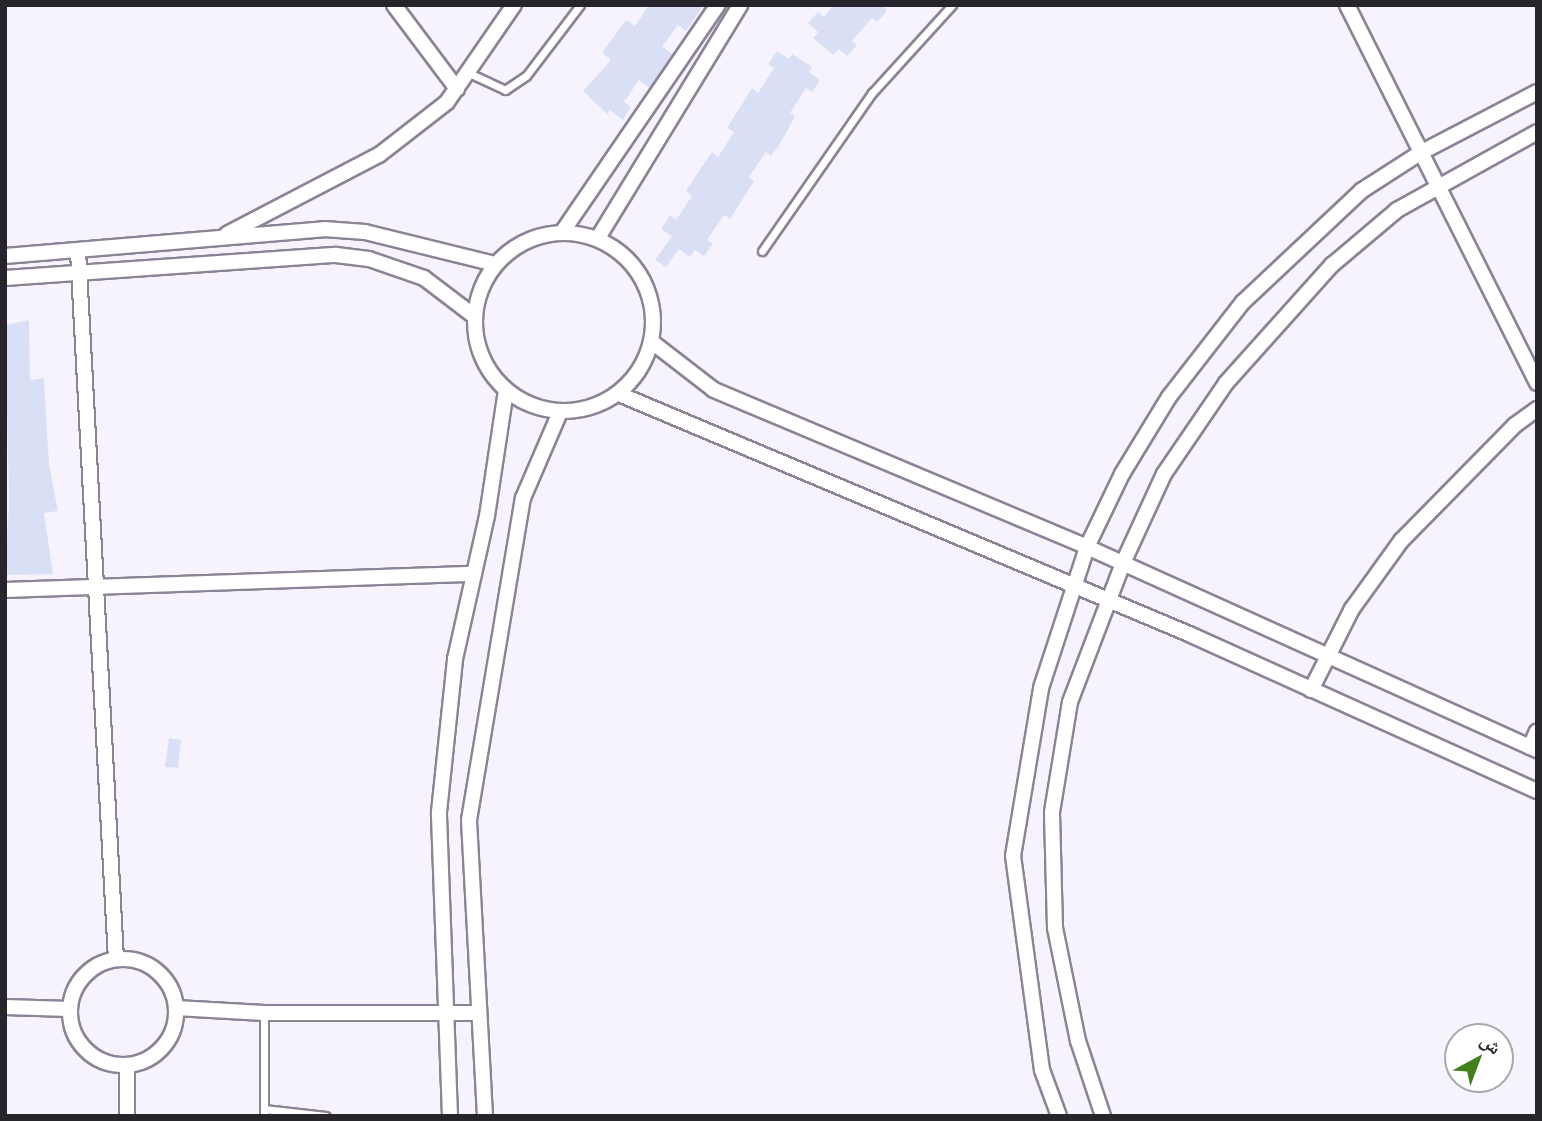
<!DOCTYPE html>
<html>
<head>
<meta charset="utf-8">
<style>
	body { margin:0 }
	#map { position:relative; width:1542px; height:1121px; overflow:hidden; background:#f7f3fc; font-family:"Public Sans","Noto Naskh Arabic",sans-serif }
	div>[style] { position:absolute }
	.building>* { inset:0; background:#d9e0f6 }
	.roads { filter:drop-shadow(2px 0 #8c8396) drop-shadow(-2px 0 #8c8396) drop-shadow(0 2px #8c8396) drop-shadow(0 -2px #8c8396) }
	.service>* { height:7px; margin:-3.5px; padding:0 3.5px; transform-origin:3.5px; border-radius:3.5px; background:#fff }
	.minor>* { height:14px; margin:-7px; padding:0 7px; transform-origin:7px; border-radius:7px; background:#fff }
	.minor>.ring { margin:-7px; padding:0; box-sizing:content-box; background:none; border:14px solid #fff; border-radius:50% }
	span { translate:-50% -50%; white-space:nowrap; text-align:center; line-height:1.15; -webkit-text-stroke:6px #fff; paint-order:stroke }
	.frame { position:absolute; inset:0; border:7px solid #27242c; pointer-events:none }
	.north { position:absolute; left:1444px; top:1023px; width:70px; height:70px; box-sizing:border-box; background:#fff; border:2px solid #a9a7ab; border-radius:50%; rotate:41deg; font-size:19px; font-weight:700; line-height:28px; text-align:center; color:#27242c }
	.north::after { content:''; display:block; margin:auto; width:24px; height:32px; background:#417f1c; clip-path:polygon(50% 0,100% 100%,50% 72%,0 100%) }
</style>
</head>
<body>
<div id="map">
	<div class="building">
		<div style="clip-path:polygon(649px 5px,704px 5px,686px 31px,678px 25px,662px 47px,673px 54px,650px 88px,639px 80px,624px 102px,631px 107px,623px 120px,610px 110px,607px 114px,583px 91px,611px 60px,602px 53px,626px 20px,635px 26px)"></div>
		<div style="clip-path:polygon(834px 5px,883px 5px,887px 11px,877px 22px,872px 18px,852px 41px,857px 45px,847px 56px,839px 49px,833px 55px,813px 38px,818px 32px,808px 23px,818px 12px,824px 17px)"></div>
		<div style="clip-path:polygon(777px 51px,789px 59px,792px 54px,812px 67px,809px 72px,820px 80px,812px 92px,806px 88px,790px 113px,795px 116px,780px 144px,771px 156px,766px 152px,749px 177px,754px 181px,730px 219px,724px 215px,707px 240px,713px 244px,704px 256px,695px 250px,690px 257px,679px 249px,666px 267px,655px 260px,672px 236px,661px 229px,670px 215px,676px 220px,692px 196px,686px 191px,703px 165px,712px 152px,718px 157px,734px 132px,727px 128px,752px 88px,758px 93px,774px 68px,768px 64px)"></div>
		<div style="clip-path:polygon(29px 320px,30px 380px,44px 378px,49px 465px,58px 511px,44px 513px,53px 574px,5px 575px,9px 502px,5px 325px)"></div>
		<div style="clip-path:polygon(169px 738px,181px 740px,178px 768px,165px 767px)"></div>
	</div>
	<div class="roads">
		<div class="service">
			<div style="left:469px;top:73px;width:40px;rotate:25deg"></div>
			<div style="left:505px;top:90px;width:25px;rotate:-34deg"></div>
			<div style="left:526px;top:76px;width:89px;rotate:-52.7deg"></div>
			<div style="left:762px;top:251px;width:193px;rotate:-55.2deg"></div>
			<div style="left:872px;top:93px;width:119px;rotate:-47.7deg"></div>
			<div style="left:264px;top:1109px;width:62px;rotate:6.4deg"></div>
			<div style="left:264px;top:1116px;width:103px;rotate:-90deg"></div>
		</div>
		<div class="minor">
			<div style="left:394px;top:5px;width:105px;rotate:53.1deg"></div>
			<div style="left:1347px;top:5px;width:423px;rotate:63.3deg"></div>
			<div style="left:563px;top:231px;width:274px;rotate:-55.6deg"></div>
			<div class="ring" style="left:475px;top:233px;width:164px;height:164px"></div>
			<div style="left:227px;top:234px;width:171px;rotate:-27.5deg"></div>
			<div style="left:379px;top:155px;width:86px;rotate:-37.9deg"></div>
			<div style="left:447px;top:102px;width:118px;rotate:-55.4deg"></div>
			<div style="left:598px;top:238px;width:273px;rotate:-58.6deg"></div>
			<div style="left:78px;top:251px;width:709px;rotate:86.93deg"></div>
			<div style="left:5px;top:256px;width:320px;rotate:-4.8deg"></div>
			<div style="left:324px;top:229px;width:41px;rotate:4.2deg"></div>
			<div style="left:365px;top:232px;width:134px;rotate:13.8deg"></div>
			<div style="left:5px;top:278px;width:332px;rotate:-4deg"></div>
			<div style="left:336px;top:255px;width:33px;rotate:7deg"></div>
			<div style="left:369px;top:259px;width:58px;rotate:19.1deg"></div>
			<div style="left:424px;top:278px;width:63px;rotate:37.2deg"></div>
			<div style="left:652px;top:342px;width:78px;rotate:37.7deg"></div>
			<div style="left:714px;top:390px;width:405px;rotate:22.8deg"></div>
			<div style="left:1087px;top:547px;width:494px;rotate:24.3deg"></div>
			<div style="left:619px;top:394px;width:618px;rotate:22.83deg"></div>
			<div style="left:1189px;top:634px;width:382px;rotate:24.3deg"></div>
			<div style="left:5px;top:590px;width:469px;rotate:-2deg"></div>
			<div style="left:1311px;top:690px;width:91px;rotate:-63.2deg"></div>
			<div style="left:1352px;top:609px;width:84px;rotate:-54.2deg"></div>
			<div style="left:1401px;top:541px;width:163px;rotate:-45.5deg"></div>
			<div style="left:1515px;top:425px;width:27px;rotate:-36deg"></div>
			<div style="left:1530px;top:747px;width:17px;rotate:-66deg"></div>
			<div class="ring" style="left:70px;top:959px;width:92px;height:92px"></div>
			<div style="left:5px;top:1007px;width:64px;rotate:1.8deg"></div>
			<div style="left:176px;top:1008px;width:88px;rotate:3.3deg"></div>
			<div style="left:264px;top:1013px;width:214px"></div>
			<div style="left:127px;top:1116px;width:51px;rotate:-90deg"></div>
			<div style="left:450px;top:1116px;width:304px;rotate:-92.1deg"></div>
			<div style="left:439px;top:812px;width:154px;rotate:-84deg"></div>
			<div style="left:455px;top:659px;width:147px;rotate:-77.4deg"></div>
			<div style="left:487px;top:516px;width:126px;rotate:-81.4deg"></div>
			<div style="left:485px;top:1116px;width:296px;rotate:-93.1deg"></div>
			<div style="left:469px;top:820px;width:326px;rotate:-80.5deg"></div>
			<div style="left:523px;top:498px;width:94px;rotate:-66.7deg"></div>
			<div style="left:1059px;top:1116px;width:49px;rotate:-110.3deg"></div>
			<div style="left:1042px;top:1070px;width:216px;rotate:-97.7deg"></div>
			<div style="left:1013px;top:856px;width:170px;rotate:-80.5deg"></div>
			<div style="left:1041px;top:688px;width:148px;rotate:-71.9deg"></div>
			<div style="left:1087px;top:547px;width:81px;rotate:-64.4deg"></div>
			<div style="left:1122px;top:474px;width:90px;rotate:-58.6deg"></div>
			<div style="left:1169px;top:397px;width:120px;rotate:-52.1deg"></div>
			<div style="left:1243px;top:302px;width:162px;rotate:-43.2deg"></div>
			<div style="left:1361px;top:191px;width:70px;rotate:-32.8deg"></div>
			<div style="left:1420px;top:153px;width:132px;rotate:-27.5deg"></div>
			<div style="left:1103px;top:1116px;width:79px;rotate:-108.4deg"></div>
			<div style="left:1078px;top:1041px;width:115px;rotate:-101.5deg"></div>
			<div style="left:1055px;top:928px;width:116px;rotate:-91.5deg"></div>
			<div style="left:1052px;top:812px;width:111px;rotate:-80.7deg"></div>
			<div style="left:1070px;top:702px;width:149px;rotate:-69.1deg"></div>
			<div style="left:1123px;top:563px;width:98px;rotate:-65.3deg"></div>
			<div style="left:1164px;top:474px;width:110px;rotate:-55.7deg"></div>
			<div style="left:1226px;top:383px;width:159px;rotate:-48.1deg"></div>
			<div style="left:1332px;top:265px;width:85px;rotate:-40.2deg"></div>
			<div style="left:1397px;top:210px;width:160px;rotate:-29.1deg"></div>
		</div>
	</div>
	<div class="frame"></div>
	<div class="north">ش</div>
</div>
</body>
</html>
